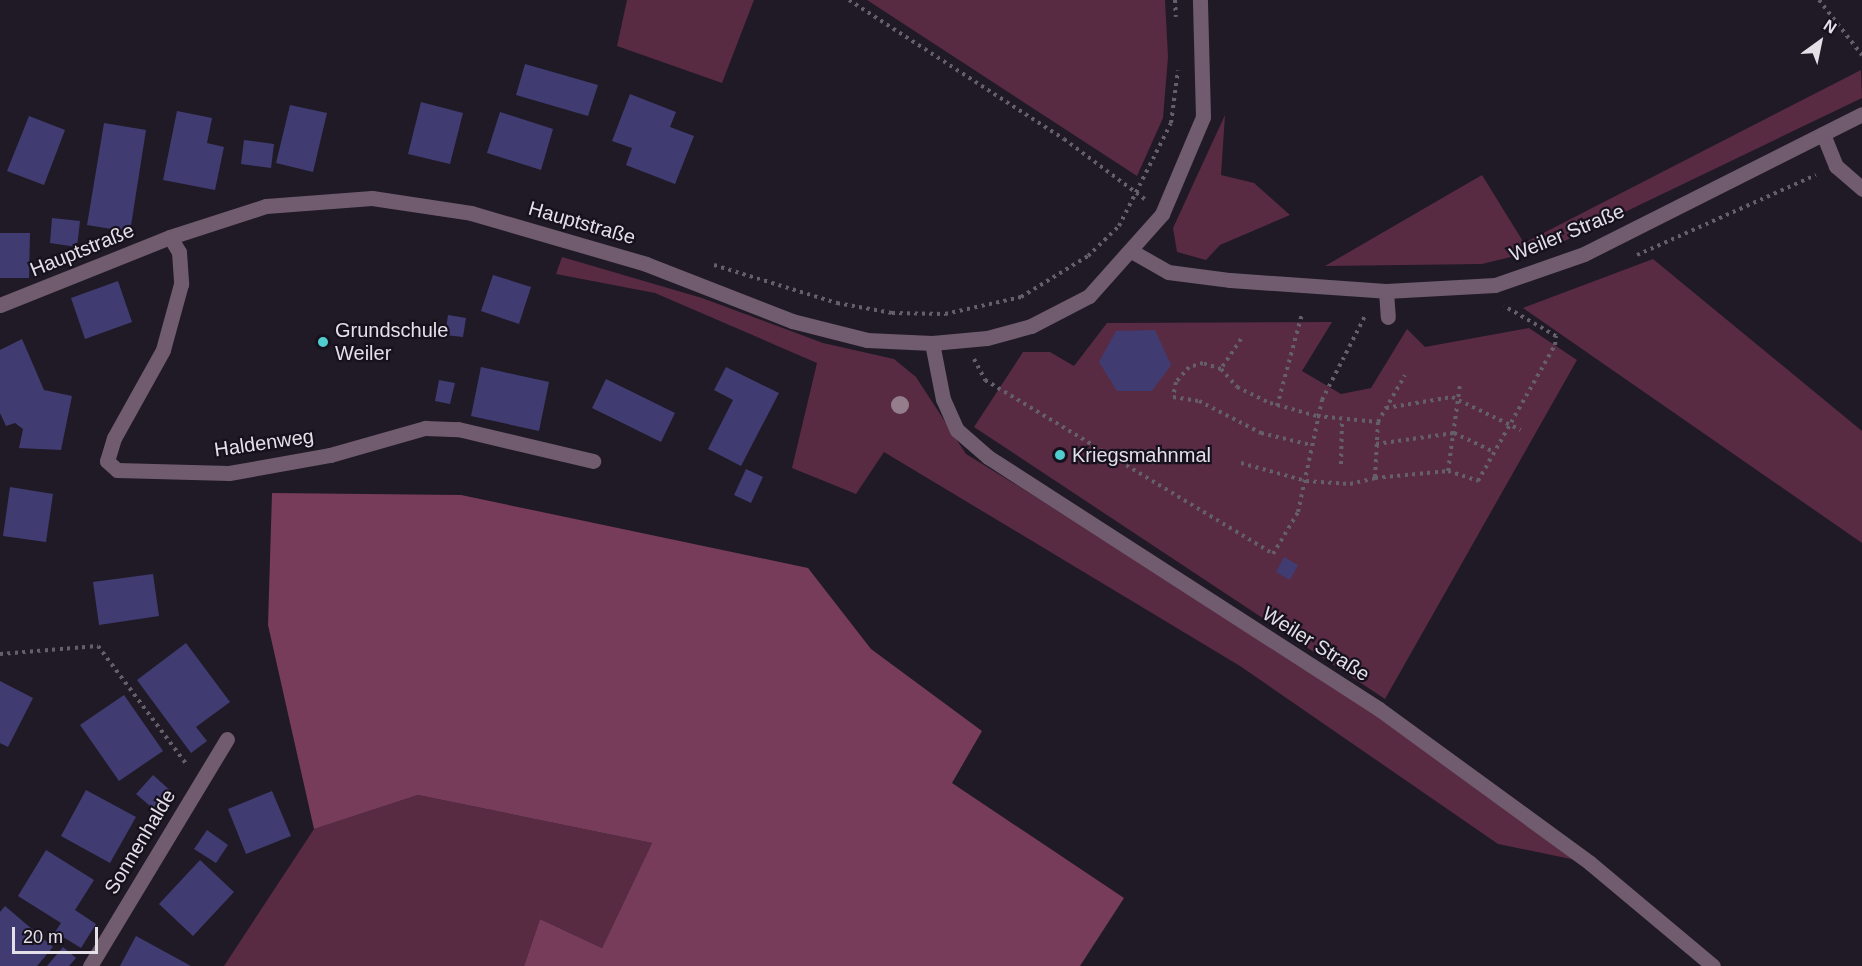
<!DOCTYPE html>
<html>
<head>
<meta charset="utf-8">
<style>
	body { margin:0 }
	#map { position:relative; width:1862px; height:966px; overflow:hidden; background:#1f1a25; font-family:Arial,sans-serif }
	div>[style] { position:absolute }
	.green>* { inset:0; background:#582b42 }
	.forest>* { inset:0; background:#773c5a }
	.building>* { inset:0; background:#403c72 }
	.path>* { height:4px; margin-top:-2px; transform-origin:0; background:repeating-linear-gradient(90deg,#645f69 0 3px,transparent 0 7.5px) }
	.service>* { height:15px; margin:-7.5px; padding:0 7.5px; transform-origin:7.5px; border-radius:7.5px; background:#705b6f }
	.minor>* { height:15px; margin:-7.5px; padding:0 7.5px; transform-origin:7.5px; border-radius:7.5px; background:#705b6f }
	.tertiary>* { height:15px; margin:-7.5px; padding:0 7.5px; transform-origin:7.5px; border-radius:7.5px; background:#705b6f }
	.trees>* { width:18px; height:18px; margin:-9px; border-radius:50%; background:#957e8c }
	.dots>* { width:16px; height:16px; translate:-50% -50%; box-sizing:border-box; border:3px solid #16111c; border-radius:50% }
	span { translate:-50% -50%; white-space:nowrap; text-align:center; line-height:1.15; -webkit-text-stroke:4.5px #16111c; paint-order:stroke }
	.street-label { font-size:20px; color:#e3e0e8 }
	.poi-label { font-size:20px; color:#e3e0e8 }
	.left { translate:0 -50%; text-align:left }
	.north { position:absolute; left:1790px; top:12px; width:60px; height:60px; -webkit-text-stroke:4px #16111c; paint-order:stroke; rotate:33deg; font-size:16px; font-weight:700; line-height:24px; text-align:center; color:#e3e0e8 }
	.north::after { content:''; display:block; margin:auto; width:21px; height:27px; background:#e3e0e8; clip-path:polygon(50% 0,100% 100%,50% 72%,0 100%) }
	.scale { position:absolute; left:12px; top:927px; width:86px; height:27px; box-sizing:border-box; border:3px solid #e3e0e8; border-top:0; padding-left:8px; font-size:18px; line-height:21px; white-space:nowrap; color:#e3e0e8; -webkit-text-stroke:4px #16111c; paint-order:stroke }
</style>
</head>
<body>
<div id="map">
	<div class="green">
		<div style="clip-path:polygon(627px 0,754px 0,722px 83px,617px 46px)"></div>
		<div style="clip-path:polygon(867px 0,1165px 0,1168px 57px,1163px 118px,1137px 176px)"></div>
		<div style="clip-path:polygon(1861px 70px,1862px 98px,1552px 247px,1482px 264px,1325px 266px,1482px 175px,1524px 243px)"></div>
		<div style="clip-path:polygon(1225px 115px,1221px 175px,1254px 183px,1290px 215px,1220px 245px,1206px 260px,1177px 252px,1173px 228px)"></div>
		<div style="clip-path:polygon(562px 257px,702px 298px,823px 343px,894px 359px,916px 377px,966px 454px,1379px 709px,1590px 863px,1498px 844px,1240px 666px,884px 452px,856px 494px,792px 468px,817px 363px,655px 293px,556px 274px)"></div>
		<div style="clip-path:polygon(1653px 259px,1862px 431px,1862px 543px,1523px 308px)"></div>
		<div style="clip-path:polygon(1332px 322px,1302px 371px,1341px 394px,1371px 388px,1407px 329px,1425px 347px,1529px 328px,1577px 360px,1385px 699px,974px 427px,1023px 352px,1050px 352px,1074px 366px,1107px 323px)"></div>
		<div style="clip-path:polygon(418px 795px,652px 843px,602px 948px,540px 919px,524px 966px,224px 966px,314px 829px)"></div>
	</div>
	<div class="forest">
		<div style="clip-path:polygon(272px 493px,461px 495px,808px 568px,871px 649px,982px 731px,952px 783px,1124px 898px,1080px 966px,524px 966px,540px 919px,602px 948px,652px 843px,418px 795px,314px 829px,268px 625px)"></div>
	</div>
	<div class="building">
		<div style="clip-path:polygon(525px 64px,598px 85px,588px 116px,516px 95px)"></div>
		<div style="clip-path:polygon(630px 94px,676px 112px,670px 127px,694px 136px,675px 184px,626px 165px,632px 148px,612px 141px)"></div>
		<div style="clip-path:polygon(421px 102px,463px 113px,450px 164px,408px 154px)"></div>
		<div style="clip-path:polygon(290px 105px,327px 113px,313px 172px,276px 163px)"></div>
		<div style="clip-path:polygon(177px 111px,212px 118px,207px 143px,224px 147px,215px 190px,163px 180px)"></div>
		<div style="clip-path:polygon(500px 112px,553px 129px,541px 170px,487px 153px)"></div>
		<div style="clip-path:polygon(29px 116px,65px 130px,44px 185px,7px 171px)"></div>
		<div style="clip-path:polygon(104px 123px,146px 130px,130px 232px,87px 225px)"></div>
		<div style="clip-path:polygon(244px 140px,274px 144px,271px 168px,241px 164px)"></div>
		<div style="clip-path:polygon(52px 218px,80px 221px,77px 247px,50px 243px)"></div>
		<div style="clip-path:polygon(0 233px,30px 233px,29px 278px,0 278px)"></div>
		<div style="clip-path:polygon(493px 275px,531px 287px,519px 324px,481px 311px)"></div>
		<div style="clip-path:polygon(118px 281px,132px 322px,85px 339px,71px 298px)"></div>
		<div style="clip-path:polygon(448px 315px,466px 318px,463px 337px,445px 335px)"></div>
		<div style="clip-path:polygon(1155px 330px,1171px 365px,1152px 391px,1117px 391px,1099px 362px,1116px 331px)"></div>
		<div style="clip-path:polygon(22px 339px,44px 390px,72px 396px,61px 450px,19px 448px,23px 429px,15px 423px,6px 426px,0 413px,0 350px)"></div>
		<div style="clip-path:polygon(481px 367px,549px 382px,539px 431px,471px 416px)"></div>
		<div style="clip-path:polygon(726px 367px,779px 393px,741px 466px,708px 449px,733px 400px,714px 390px)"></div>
		<div style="clip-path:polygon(606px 379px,675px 413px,661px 442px,592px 408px)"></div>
		<div style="clip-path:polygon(439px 380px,455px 383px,450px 404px,435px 401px)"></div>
		<div style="clip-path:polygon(746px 469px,763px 477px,751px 503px,734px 495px)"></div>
		<div style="clip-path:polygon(10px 487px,53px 494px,46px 542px,3px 536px)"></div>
		<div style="clip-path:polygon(1284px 557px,1298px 565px,1290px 580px,1276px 572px)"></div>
		<div style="clip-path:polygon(153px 574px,159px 616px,99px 625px,93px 582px)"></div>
		<div style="clip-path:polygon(186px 643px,230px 702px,196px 727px,207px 741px,191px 753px,137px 680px)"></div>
		<div style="clip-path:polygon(0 681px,33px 698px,8px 747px,0 743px)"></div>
		<div style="clip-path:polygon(124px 695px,163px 751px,119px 781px,80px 725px)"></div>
		<div style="clip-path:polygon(153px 775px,172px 792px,156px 811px,136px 794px)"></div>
		<div style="clip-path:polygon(86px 790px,136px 817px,110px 863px,61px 836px)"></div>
		<div style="clip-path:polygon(272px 791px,291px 836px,246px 854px,228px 809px)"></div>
		<div style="clip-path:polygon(207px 830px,228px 845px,216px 863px,194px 849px)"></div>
		<div style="clip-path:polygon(46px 850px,94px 880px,75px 910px,96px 924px,81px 948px,55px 932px,61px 923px,18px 896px)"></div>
		<div style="clip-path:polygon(200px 860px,234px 892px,193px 936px,159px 904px)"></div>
		<div style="clip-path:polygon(5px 906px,53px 947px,37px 966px,0 966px,0 912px)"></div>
		<div style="clip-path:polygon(136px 936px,191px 966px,120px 966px)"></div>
		<div style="clip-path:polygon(63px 947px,76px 958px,69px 966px,47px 966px)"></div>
	</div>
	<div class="path">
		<div style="left:849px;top:0;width:256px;rotate:32.9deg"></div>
		<div style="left:1064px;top:139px;width:102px;rotate:36.6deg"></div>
		<div style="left:1175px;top:0;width:17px;rotate:87deg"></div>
		<div style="left:1819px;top:0;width:70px;rotate:52deg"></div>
		<div style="left:1637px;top:255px;width:196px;rotate:-24.1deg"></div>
		<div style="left:714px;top:265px;width:129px;rotate:17.2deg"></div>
		<div style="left:837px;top:303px;width:56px;rotate:10.3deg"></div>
		<div style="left:892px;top:313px;width:53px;rotate:1.1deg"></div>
		<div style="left:945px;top:314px;width:78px;rotate:-12.6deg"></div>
		<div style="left:1021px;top:297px;width:79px;rotate:-31.5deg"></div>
		<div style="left:1088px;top:256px;width:43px;rotate:-44.1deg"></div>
		<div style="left:1119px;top:226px;width:115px;rotate:-63.2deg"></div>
		<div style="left:1171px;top:123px;width:53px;rotate:-82.5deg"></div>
		<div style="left:1241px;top:339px;width:36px;rotate:124deg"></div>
		<div style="left:1221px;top:369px;width:24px;rotate:48deg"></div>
		<div style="left:1237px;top:387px;width:37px;rotate:26deg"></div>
		<div style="left:1270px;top:403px;width:49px;rotate:15.5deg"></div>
		<div style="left:1317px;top:416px;width:61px;rotate:5.6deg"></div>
		<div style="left:1378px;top:422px;width:56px;rotate:93.1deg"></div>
		<div style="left:1375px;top:478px;width:73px;rotate:-5.5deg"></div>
		<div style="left:1448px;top:471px;width:32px;rotate:18deg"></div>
		<div style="left:1478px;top:481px;width:156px;rotate:-60.5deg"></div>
		<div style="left:1555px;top:345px;width:9px;rotate:-84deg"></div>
		<div style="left:1556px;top:336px;width:60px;rotate:-150deg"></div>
		<div style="left:974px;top:359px;width:24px;rotate:62deg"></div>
		<div style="left:985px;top:380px;width:336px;rotate:31.1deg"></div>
		<div style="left:1273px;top:554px;width:49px;rotate:-59.2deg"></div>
		<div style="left:1298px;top:512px;width:115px;rotate:-77.9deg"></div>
		<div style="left:1322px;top:400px;width:94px;rotate:-62.9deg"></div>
		<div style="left:1221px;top:369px;width:19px;rotate:-162deg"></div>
		<div style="left:1203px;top:363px;width:15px;rotate:164deg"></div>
		<div style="left:1189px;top:367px;width:20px;rotate:131deg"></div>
		<div style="left:1176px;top:382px;width:15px;rotate:101deg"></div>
		<div style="left:1173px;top:397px;width:26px;rotate:9deg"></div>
		<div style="left:1199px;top:401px;width:70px;rotate:27.3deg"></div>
		<div style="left:1261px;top:433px;width:51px;rotate:13.5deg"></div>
		<div style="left:1277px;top:406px;width:95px;rotate:-74.8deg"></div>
		<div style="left:1386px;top:408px;width:67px;rotate:-9.5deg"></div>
		<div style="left:1452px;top:397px;width:76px;rotate:25.6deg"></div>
		<div style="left:1378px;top:422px;width:54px;rotate:-60.1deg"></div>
		<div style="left:1376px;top:444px;width:79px;rotate:-8deg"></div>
		<div style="left:1454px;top:433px;width:44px;rotate:25.4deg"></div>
		<div style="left:1241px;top:463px;width:67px;rotate:15.5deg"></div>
		<div style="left:1306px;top:481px;width:44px;rotate:3.9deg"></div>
		<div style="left:1350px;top:484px;width:26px;rotate:-13deg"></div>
		<div style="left:1341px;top:464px;width:44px;rotate:-88.7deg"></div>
		<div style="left:1448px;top:471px;width:88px;rotate:-82.1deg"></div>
		<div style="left:0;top:654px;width:98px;rotate:-4.7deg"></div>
		<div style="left:98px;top:646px;width:149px;rotate:53.2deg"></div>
	</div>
	<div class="service">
		<div style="left:1386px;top:291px;width:26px;rotate:86deg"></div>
	</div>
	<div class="minor">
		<div style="left:1823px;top:134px;width:35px;rotate:68deg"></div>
		<div style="left:1836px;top:166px;width:35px;rotate:41deg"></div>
		<div style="left:170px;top:237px;width:17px;rotate:59deg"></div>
		<div style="left:179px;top:252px;width:32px;rotate:86deg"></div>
		<div style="left:181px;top:284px;width:68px;rotate:105.3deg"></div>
		<div style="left:163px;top:350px;width:101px;rotate:119.1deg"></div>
		<div style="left:114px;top:438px;width:24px;rotate:107deg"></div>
		<div style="left:107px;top:461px;width:13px;rotate:42deg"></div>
		<div style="left:117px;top:470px;width:112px;rotate:1.5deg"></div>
		<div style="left:229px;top:473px;width:103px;rotate:-10.1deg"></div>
		<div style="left:330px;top:455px;width:99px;rotate:-15.9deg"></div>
		<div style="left:425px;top:428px;width:33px;rotate:2deg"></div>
		<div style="left:458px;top:429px;width:139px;rotate:13.3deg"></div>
		<div style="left:1133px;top:252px;width:40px;rotate:29.7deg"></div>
		<div style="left:1168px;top:272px;width:63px;rotate:7.4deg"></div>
		<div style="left:1230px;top:280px;width:156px;rotate:4deg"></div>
		<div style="left:1386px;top:291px;width:109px;rotate:-3.2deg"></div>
		<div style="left:1495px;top:285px;width:94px;rotate:-19.2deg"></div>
		<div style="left:1584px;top:254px;width:311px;rotate:-26.7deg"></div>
		<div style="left:932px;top:343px;width:57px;rotate:78.9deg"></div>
		<div style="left:943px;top:399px;width:34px;rotate:66deg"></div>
		<div style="left:957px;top:430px;width:41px;rotate:41.1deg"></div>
		<div style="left:988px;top:457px;width:465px;rotate:32.8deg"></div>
		<div style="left:1379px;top:709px;width:261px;rotate:36.1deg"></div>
		<div style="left:1590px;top:863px;width:160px;rotate:39.9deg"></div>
		<div style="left:90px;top:966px;width:265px;rotate:-58.9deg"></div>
	</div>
	<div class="tertiary">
		<div style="left:0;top:305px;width:183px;rotate:-21.8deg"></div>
		<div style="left:170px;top:237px;width:101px;rotate:-17.9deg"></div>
		<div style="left:266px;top:206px;width:106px;rotate:-4.3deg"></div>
		<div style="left:372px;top:198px;width:100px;rotate:8.6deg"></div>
		<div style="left:471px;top:213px;width:182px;rotate:16.2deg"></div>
		<div style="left:646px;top:264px;width:157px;rotate:21.3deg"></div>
		<div style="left:792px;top:321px;width:77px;rotate:14.2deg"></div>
		<div style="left:867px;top:340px;width:65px;rotate:2.6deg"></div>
		<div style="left:932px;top:343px;width:55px;rotate:-5.2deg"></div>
		<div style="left:987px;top:338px;width:46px;rotate:-15.3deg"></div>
		<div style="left:1031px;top:326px;width:65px;rotate:-27.3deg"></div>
		<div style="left:1089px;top:296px;width:110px;rotate:-48.3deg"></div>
		<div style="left:1162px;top:214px;width:105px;rotate:-67.1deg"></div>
		<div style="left:1203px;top:117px;width:117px;rotate:-91.5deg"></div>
	</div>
	<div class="trees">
		<div style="left:900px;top:405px"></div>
	</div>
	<div class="dots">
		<div style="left:323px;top:342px;background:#52cdcf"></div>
		<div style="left:1060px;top:455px;background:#52cdcf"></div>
	</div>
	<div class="street-label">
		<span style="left:582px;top:223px;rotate:16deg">Hauptstraße</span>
		<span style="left:1567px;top:233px;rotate:-22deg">Weiler Straße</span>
		<span style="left:82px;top:250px;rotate:-22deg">Hauptstraße</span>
		<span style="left:264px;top:443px;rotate:-8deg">Haldenweg</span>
		<span style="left:1316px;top:644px;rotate:32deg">Weiler Straße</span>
		<span style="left:140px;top:842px;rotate:-59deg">Sonnenhalde</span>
	</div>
	<div class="poi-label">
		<span class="left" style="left:335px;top:342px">Grundschule<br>Weiler</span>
		<span class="left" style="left:1072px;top:455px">Kriegsmahnmal</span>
	</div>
	<div class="north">N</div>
	<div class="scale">20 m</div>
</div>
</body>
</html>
